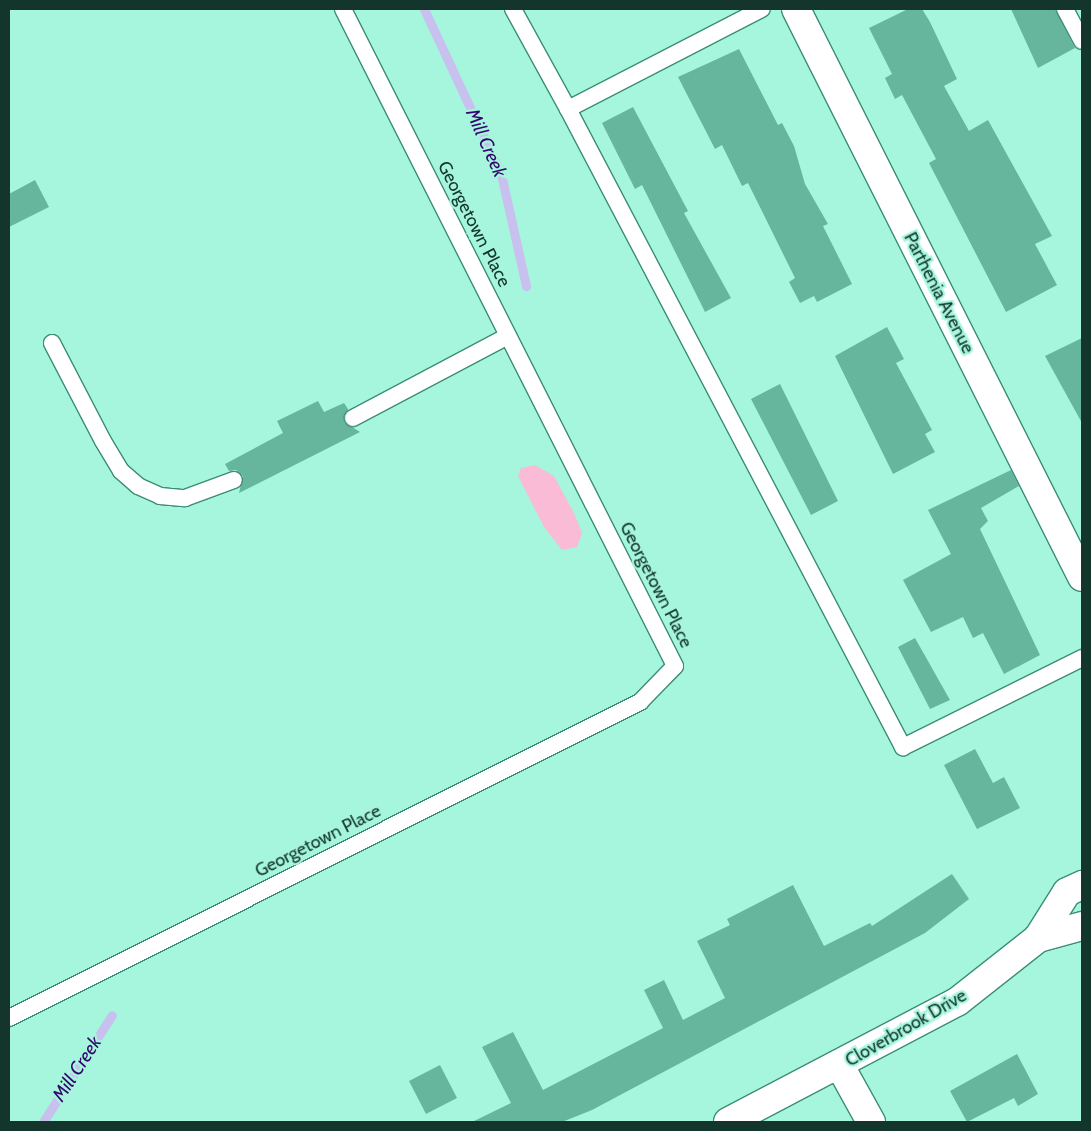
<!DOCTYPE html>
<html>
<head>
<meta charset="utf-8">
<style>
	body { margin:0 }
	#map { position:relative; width:1091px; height:1131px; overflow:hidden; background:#a5f6dc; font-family:Cabin,sans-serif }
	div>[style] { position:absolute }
	.green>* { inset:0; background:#f9bbd5 }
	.stream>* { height:9px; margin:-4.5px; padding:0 4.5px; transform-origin:4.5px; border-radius:4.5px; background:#c8c0ef }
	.building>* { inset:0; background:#66b69e }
	.roads { filter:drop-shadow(1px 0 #3c8d77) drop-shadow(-1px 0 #3c8d77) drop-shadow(0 1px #3c8d77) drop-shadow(0 -1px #3c8d77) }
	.lane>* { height:16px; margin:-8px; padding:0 8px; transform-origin:8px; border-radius:8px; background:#fff }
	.street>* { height:28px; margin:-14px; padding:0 14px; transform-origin:14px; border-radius:14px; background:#fff }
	span { translate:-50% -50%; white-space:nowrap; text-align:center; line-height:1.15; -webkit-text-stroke:4.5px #a5f6dc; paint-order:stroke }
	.street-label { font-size:18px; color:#13352b }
	.water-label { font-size:19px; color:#32066e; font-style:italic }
	.frame { position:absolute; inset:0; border:10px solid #13352b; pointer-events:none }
</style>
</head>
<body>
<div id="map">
	<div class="green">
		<div style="clip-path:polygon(535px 465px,554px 476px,574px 513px,582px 533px,577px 547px,562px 550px,544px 527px,518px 476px,521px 468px)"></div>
	</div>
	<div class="stream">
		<div style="left:424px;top:9px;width:182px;rotate:65deg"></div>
		<div style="left:501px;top:174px;width:115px;rotate:77.4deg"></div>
		<div style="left:43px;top:1122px;width:127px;rotate:-57.2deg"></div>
	</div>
	<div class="building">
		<div style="clip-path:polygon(908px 9px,922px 9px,930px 22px,957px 79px,944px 86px,969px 131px,988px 120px,1052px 236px,1035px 244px,1057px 285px,1006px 312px,929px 163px,936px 159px,902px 95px,895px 99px,885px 78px,892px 74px,869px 28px)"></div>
		<div style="clip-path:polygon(1011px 9px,1055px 9px,1075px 48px,1038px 68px)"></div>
		<div style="clip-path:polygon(739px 49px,778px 125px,782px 123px,794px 146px,805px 184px,828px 224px,823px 226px,852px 284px,817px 302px,814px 296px,800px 303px,789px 282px,795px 278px,748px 183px,742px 186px,722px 145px,715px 149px,678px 77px)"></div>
		<div style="clip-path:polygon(633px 107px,688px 211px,684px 213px,731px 298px,705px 312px,642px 185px,635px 189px,602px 123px)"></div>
		<div style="clip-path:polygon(35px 180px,49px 207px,9px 227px,9px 194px)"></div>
		<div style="clip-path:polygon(887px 327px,904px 359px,896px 363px,932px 430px,925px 434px,935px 452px,893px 474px,835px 356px)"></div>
		<div style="clip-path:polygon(1082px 338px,1082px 423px,1045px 356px)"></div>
		<div style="clip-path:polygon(780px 384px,838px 501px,811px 515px,751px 399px)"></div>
		<div style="clip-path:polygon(318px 401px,324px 412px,344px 403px,348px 409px,344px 422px,360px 432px,239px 493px,243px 476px,236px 470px,229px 471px,225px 464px,283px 433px,277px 421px)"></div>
		<div style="clip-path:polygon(1011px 470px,1019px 486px,981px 508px,988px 521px,980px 529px,1040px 655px,1004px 674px,983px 633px,973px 638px,963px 617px,931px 632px,903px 580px,951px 554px,928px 510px)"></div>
		<div style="clip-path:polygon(915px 638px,950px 700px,930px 709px,898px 647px)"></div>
		<div style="clip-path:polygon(975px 749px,993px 783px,1004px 777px,1020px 808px,977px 829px,944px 765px)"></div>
		<div style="clip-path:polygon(952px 874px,969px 899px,925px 933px,592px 1110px,562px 1122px,472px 1122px,511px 1103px,482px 1047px,513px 1032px,543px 1090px,663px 1028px,644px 990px,664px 980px,683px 1020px,725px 998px,697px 941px,730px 925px,727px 919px,793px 885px,824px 946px,870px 923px,872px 926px)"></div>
		<div style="clip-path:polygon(1017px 1054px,1038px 1094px,1018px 1106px,1014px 1098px,967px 1122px,950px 1091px)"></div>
		<div style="clip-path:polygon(440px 1065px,457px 1098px,426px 1114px,409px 1081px)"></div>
	</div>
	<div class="roads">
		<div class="lane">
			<div style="left:513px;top:9px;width:114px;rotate:61.2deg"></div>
			<div style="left:568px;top:109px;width:218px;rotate:-27.3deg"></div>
			<div style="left:1065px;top:9px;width:36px;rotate:62deg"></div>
			<div style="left:568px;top:109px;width:721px;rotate:62.3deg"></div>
			<div style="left:903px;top:747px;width:200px;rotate:-26.4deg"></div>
			<div style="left:52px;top:343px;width:110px;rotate:62.5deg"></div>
			<div style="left:103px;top:441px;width:35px;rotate:59deg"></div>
			<div style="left:121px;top:471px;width:23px;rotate:41deg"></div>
			<div style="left:138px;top:486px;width:24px;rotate:24deg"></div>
			<div style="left:160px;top:496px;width:25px;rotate:5deg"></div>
			<div style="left:185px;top:498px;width:52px;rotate:-20.2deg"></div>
			<div style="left:353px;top:418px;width:175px;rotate:-27.9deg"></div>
			<div style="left:9px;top:1018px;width:706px;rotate:-26.6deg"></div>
			<div style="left:640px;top:702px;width:50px;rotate:-45.8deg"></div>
			<div style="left:675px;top:666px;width:736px;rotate:-116.81deg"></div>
		</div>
		<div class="street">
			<div style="left:796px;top:9px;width:636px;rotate:63.27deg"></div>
			<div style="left:1038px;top:938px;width:46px;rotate:-15.3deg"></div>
			<div style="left:840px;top:1066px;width:64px;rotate:61deg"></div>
			<div style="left:728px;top:1122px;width:259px;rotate:-27.7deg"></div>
			<div style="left:957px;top:1002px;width:103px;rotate:-38.3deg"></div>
			<div style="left:1038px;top:938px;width:54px;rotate:-57.8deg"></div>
			<div style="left:1067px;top:892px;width:17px;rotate:-25deg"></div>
		</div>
	</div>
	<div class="street-label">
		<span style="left:474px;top:224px;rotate:63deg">Georgetown Place</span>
		<span style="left:939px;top:293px;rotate:63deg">Parthenia Avenue</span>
		<span style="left:656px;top:585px;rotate:63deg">Georgetown Place</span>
		<span style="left:318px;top:841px;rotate:-27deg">Georgetown Place</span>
		<span style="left:906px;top:1028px;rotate:-30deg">Cloverbrook Drive</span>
	</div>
	<div class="water-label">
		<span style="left:486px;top:143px;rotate:66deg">Mill Creek</span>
		<span style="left:77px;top:1069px;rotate:-57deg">Mill Creek</span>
	</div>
	<div class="frame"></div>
</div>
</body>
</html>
